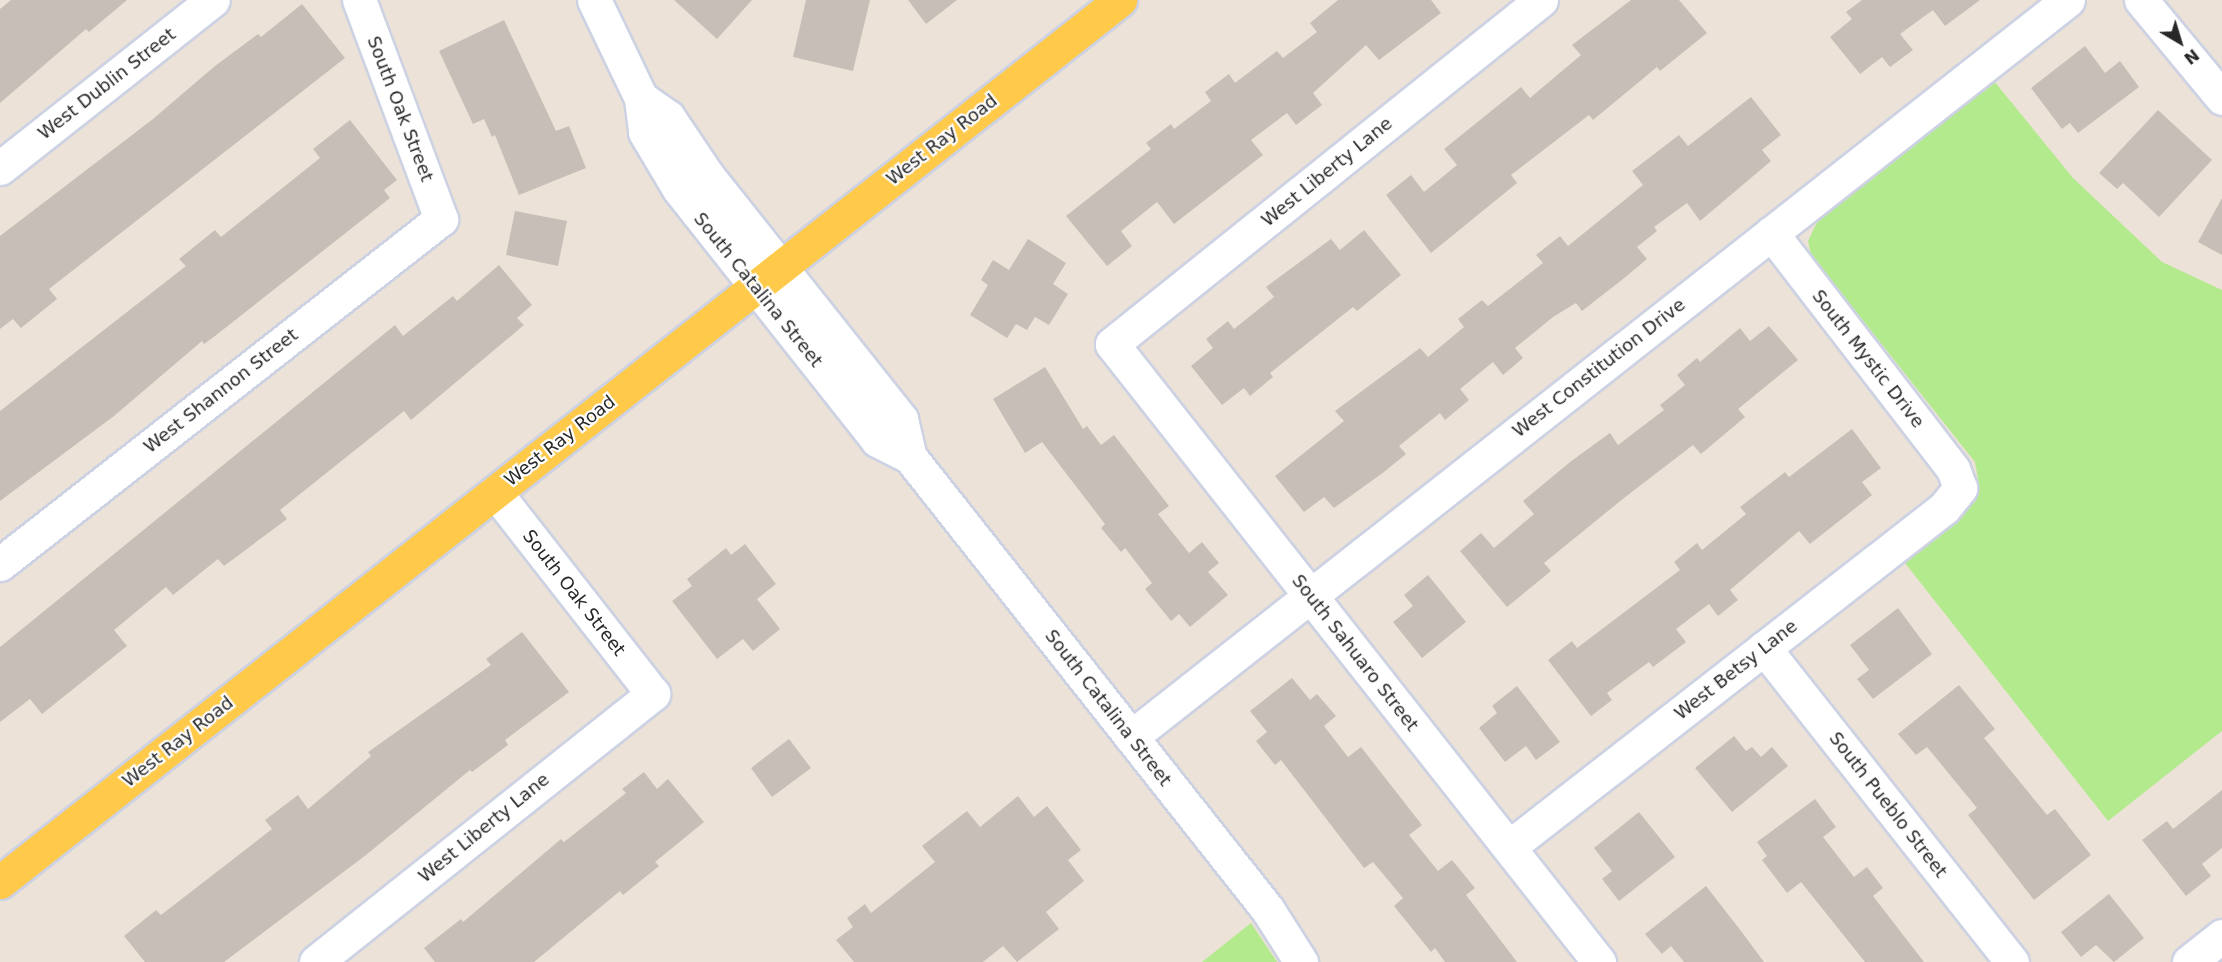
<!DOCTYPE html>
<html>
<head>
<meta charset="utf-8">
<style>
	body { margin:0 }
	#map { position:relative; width:2222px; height:962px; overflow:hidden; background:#ece2d7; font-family:"DejaVu Sans",sans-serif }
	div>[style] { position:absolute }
	.green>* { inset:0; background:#b3ea8d }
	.building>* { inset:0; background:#c7bfb7 }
	.roads { filter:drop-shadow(2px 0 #cdd2e3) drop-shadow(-2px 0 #cdd2e3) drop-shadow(0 2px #cdd2e3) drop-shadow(0 -2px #cdd2e3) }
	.minor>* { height:33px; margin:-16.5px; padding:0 16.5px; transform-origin:16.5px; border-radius:16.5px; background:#fff }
	.major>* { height:33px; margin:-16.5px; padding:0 16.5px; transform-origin:16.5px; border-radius:16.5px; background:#ffc94a }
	span { translate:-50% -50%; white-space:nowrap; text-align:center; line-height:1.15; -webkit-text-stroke:4.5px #fff; paint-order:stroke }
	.street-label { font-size:18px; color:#282828 }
	.north { position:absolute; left:2150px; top:12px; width:60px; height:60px; -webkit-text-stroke:4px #fff; paint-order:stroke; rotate:142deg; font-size:16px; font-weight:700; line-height:24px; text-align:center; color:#282828 }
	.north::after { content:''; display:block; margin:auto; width:21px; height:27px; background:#282828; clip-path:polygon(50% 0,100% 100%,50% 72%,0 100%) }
</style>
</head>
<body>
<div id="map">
	<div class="green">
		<div style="clip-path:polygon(1994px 81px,2073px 178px,2162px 262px,2222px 290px,2222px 731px,2108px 821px,1905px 563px,1965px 513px,1979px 485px,1975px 462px,1811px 255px,1808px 241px,1821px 214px)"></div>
		<div style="clip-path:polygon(1251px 923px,1277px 962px,1202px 962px)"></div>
	</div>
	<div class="building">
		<div style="clip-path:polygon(11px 0,127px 0,89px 32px,86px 29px,0 103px,0 9px)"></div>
		<div style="clip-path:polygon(674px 0,752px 0,717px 39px)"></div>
		<div style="clip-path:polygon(806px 0,870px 0,853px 71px,793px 57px)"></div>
		<div style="clip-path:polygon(908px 0,957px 0,926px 24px)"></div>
		<div style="clip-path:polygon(1338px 0,1431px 0,1441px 13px,1379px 60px,1366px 45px,1313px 93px,1322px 105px,1296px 125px,1287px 113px,1251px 140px,1263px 155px,1174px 224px,1157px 202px,1121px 231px,1132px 246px,1107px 266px,1066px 216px,1151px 149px,1146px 143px,1171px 124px,1174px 129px,1211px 101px,1205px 92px,1229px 74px,1235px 83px,1277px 51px,1283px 58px,1317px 32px,1310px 23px)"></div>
		<div style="clip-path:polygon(1631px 0,1679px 0,1707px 33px,1660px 71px,1657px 67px,1593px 120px,1589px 115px,1511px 175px,1517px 183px,1431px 253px,1386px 195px,1411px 175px,1424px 192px,1457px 165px,1444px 149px,1521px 87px,1530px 98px,1581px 55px,1572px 45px)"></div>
		<div style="clip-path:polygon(1862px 0,1980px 0,1945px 26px,1933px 10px,1900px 34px,1913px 50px,1890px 67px,1882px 57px,1860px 74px,1830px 37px,1852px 19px,1846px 12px)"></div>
		<div style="clip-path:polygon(302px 4px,345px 58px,49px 289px,57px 299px,21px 328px,13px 319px,0 329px,0 236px,153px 119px,215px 66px,258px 34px,261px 37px)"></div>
		<div style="clip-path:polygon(504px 20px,556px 131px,569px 126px,586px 168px,519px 195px,495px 135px,492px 137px,484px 119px,473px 124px,439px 51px)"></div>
		<div style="clip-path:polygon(2085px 46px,2105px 73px,2120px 61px,2139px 87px,2078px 133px,2070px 123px,2062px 129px,2031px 88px)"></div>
		<div style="clip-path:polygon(1751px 97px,1781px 135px,1762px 150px,1771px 161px,1700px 221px,1687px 203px,1654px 227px,1657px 231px,1637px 247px,1647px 259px,1623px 279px,1582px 311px,1576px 303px,1553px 317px,1515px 348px,1523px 358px,1503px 375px,1493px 362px,1460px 389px,1469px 400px,1445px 420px,1440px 413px,1399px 446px,1406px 454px,1384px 472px,1334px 508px,1324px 497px,1304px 512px,1275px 476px,1344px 421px,1335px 411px,1420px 348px,1428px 357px,1464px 327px,1458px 319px,1482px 300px,1488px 306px,1543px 263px,1536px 255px,1560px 236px,1568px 246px,1643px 185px,1632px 171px,1679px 135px,1688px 146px)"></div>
		<div style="clip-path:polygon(2158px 110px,2212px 160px,2159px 217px,2123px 183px,2117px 189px,2099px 173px)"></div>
		<div style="clip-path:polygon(350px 120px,397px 180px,384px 190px,390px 198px,215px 336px,204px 344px,202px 341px,114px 416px,0 501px,0 411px,186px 266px,179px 259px,215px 230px,221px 237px,320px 158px,313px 149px)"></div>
		<div style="clip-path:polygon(2222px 198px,2222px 255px,2198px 242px)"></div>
		<div style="clip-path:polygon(515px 211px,567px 221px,558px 266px,506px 255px)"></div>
		<div style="clip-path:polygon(1364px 230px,1401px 275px,1357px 311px,1353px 307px,1270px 373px,1273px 377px,1250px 396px,1244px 388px,1222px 405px,1191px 366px,1213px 348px,1206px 339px,1228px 321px,1234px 329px,1274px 297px,1266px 287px,1331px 239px,1340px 250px)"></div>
		<div style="clip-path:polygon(1028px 239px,1066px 263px,1053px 284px,1068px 294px,1049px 325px,1035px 317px,1027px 330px,1016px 324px,1007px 338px,970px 315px,988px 285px,981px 280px,993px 260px,1009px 270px)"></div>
		<div style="clip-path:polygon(499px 265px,532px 305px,517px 318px,524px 325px,411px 420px,404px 411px,280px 510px,287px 519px,224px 566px,218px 559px,173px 595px,166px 587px,114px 630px,127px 646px,42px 714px,30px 699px,0 722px,0 647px,395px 325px,403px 336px,453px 296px,457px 301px)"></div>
		<div style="clip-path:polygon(1769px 326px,1798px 360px,1738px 409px,1745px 417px,1701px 454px,1693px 445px,1624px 498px,1544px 563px,1551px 571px,1507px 607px,1460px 551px,1481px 533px,1494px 548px,1534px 514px,1523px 501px,1570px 462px,1610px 433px,1618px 445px,1664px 410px,1660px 405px,1685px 385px,1677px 375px,1697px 358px,1700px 362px,1740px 328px,1750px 341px)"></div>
		<div style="clip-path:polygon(1045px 367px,1083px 429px,1087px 426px,1101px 445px,1114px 435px,1169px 506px,1158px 514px,1189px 553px,1202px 542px,1219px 563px,1208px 572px,1228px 595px,1190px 627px,1179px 614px,1171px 621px,1145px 589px,1152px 583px,1125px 548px,1121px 552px,1101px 528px,1105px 524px,1042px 442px,1025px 453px,993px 399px)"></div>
		<div style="clip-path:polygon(1852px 429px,1881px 468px,1862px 482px,1872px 495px,1810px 544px,1799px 531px,1730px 590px,1738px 600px,1718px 616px,1709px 604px,1676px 629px,1686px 642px,1653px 667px,1649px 662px,1607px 693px,1612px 700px,1591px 716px,1548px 660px,1572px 641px,1577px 648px,1680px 570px,1674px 562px,1697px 543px,1702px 550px,1746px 514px,1740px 507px,1785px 472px,1789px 477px)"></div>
		<div style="clip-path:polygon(745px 544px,776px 584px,757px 599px,780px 629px,753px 651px,743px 639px,717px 659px,672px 601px,692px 586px,687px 579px,726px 548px,731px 555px)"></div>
		<div style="clip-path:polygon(1428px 575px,1466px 622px,1422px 658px,1393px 622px,1413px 606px,1404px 595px)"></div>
		<div style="clip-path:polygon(1898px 608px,1932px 654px,1873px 699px,1857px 679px,1869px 670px,1850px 645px)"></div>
		<div style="clip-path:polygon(522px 632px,569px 692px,505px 740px,508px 745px,472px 772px,470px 770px,366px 855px,224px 962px,145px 962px,124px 936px,156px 910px,161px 915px,272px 829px,265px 820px,298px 795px,308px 809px,371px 756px,368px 752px,491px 665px,486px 659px)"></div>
		<div style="clip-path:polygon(1292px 678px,1310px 700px,1317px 694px,1336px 716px,1324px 726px,1348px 757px,1361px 747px,1422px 825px,1409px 835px,1438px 871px,1452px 860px,1475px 888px,1466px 895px,1517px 962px,1445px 962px,1435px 948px,1431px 952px,1394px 906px,1403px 898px,1373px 862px,1364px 868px,1281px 760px,1275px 765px,1256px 741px,1267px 732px,1250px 711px)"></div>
		<div style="clip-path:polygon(1959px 685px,1995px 729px,1984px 738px,2047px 815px,2055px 809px,2091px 855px,2034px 900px,1968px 815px,1977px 808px,1927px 747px,1916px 755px,1898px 734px)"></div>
		<div style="clip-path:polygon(1517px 686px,1560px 742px,1536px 760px,1526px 746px,1505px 762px,1479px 728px,1497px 713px,1492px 706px)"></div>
		<div style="clip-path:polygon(1734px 736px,1746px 751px,1752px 747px,1761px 757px,1772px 747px,1788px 766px,1732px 812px,1695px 768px)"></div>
		<div style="clip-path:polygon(789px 739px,811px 768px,772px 797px,751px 768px)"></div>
		<div style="clip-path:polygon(644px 772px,657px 789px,668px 779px,704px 822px,655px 862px,659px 866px,623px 895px,620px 891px,534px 962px,435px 962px,424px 948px,461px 919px,463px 922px,561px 839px,564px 842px,626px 793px,622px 789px)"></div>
		<div style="clip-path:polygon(2222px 790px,2222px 848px,2202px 864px,2211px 876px,2186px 896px,2142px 840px,2167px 821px,2173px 829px)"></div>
		<div style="clip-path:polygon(1018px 796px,1034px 817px,1047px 806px,1081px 850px,1068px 860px,1084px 881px,1046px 912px,1059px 929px,1017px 962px,1003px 946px,983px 962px,854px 962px,836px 940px,853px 927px,847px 918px,865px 904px,871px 913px,935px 862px,922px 846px,967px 811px,980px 827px)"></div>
		<div style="clip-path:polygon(1815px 799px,1836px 827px,1823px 837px,1854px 877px,1867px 867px,1883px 888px,1873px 896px,1924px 962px,1865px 962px,1801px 882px,1787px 893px,1762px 860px,1767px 856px,1757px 842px)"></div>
		<div style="clip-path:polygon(1639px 812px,1675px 857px,1619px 901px,1602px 879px,1612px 871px,1594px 848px)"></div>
		<div style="clip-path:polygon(1706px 886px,1741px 931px,1764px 962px,1684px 962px,1671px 946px,1662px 954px,1645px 934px)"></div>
		<div style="clip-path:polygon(2109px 894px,2144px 938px,2114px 962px,2096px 945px,2081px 957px,2061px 932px)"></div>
	</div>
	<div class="roads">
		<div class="minor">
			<div style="left:594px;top:0;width:109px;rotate:64.4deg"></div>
			<div style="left:641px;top:98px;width:34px;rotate:83deg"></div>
			<div style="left:645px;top:132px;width:66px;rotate:59.2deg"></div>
			<div style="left:679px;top:189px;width:320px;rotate:51.7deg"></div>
			<div style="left:877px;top:440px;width:37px;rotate:27deg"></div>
			<div style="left:1541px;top:0;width:550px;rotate:141.28deg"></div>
			<div style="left:1112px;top:344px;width:787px;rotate:51.76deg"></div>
			<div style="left:2141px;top:0;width:127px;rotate:50.4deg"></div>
			<div style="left:641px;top:98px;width:33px;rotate:35deg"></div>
			<div style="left:668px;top:117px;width:70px;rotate:56.1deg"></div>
			<div style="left:707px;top:175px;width:312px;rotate:51.5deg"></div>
			<div style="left:901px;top:419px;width:39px;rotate:77deg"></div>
			<div style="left:910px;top:457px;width:577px;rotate:51.68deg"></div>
			<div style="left:1268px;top:910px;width:62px;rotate:57.6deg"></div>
			<div style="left:0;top:168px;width:271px;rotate:-38.3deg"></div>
			<div style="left:0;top:564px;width:560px;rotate:-38.04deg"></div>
			<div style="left:441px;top:219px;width:234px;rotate:-110.5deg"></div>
			<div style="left:1764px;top:648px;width:400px;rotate:51.7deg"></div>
			<div style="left:1131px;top:737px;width:1192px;rotate:-38.19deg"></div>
			<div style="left:1509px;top:847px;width:551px;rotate:-37.93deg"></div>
			<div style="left:1944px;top:508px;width:26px;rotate:-51deg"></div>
			<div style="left:1960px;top:488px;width:20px;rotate:-110deg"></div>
			<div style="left:1953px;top:469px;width:298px;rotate:-127.6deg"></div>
			<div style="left:316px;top:962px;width:431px;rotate:-38.5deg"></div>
			<div style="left:653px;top:694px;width:256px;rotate:-128deg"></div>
			<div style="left:2189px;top:962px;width:42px;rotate:-38.2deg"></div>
		</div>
		<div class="major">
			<div style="left:0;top:882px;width:1426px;rotate:-38.22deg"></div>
		</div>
	</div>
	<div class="street-label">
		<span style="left:107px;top:84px;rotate:-38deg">West Dublin Street</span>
		<span style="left:400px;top:109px;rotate:69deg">South Oak Street</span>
		<span style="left:942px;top:140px;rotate:-38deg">West Ray Road</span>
		<span style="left:1327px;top:172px;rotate:-39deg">West Liberty Lane</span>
		<span style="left:758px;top:290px;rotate:51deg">South Catalina Street</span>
		<span style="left:1868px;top:359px;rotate:52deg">South Mystic Drive</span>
		<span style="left:1599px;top:368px;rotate:-38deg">West Constitution Drive</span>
		<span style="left:221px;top:391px;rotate:-38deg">West Shannon Street</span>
		<span style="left:560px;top:441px;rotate:-38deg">West Ray Road</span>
		<span style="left:574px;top:593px;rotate:52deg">South Oak Street</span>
		<span style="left:1355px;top:653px;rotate:52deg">South Sahuaro Street</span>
		<span style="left:1736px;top:670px;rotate:-38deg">West Betsy Lane</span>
		<span style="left:1108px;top:708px;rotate:52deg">South Catalina Street</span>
		<span style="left:178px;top:742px;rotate:-38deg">West Ray Road</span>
		<span style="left:1888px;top:805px;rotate:52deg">South Pueblo Street</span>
		<span style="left:484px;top:828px;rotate:-39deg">West Liberty Lane</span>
	</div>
	<div class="north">N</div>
</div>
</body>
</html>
